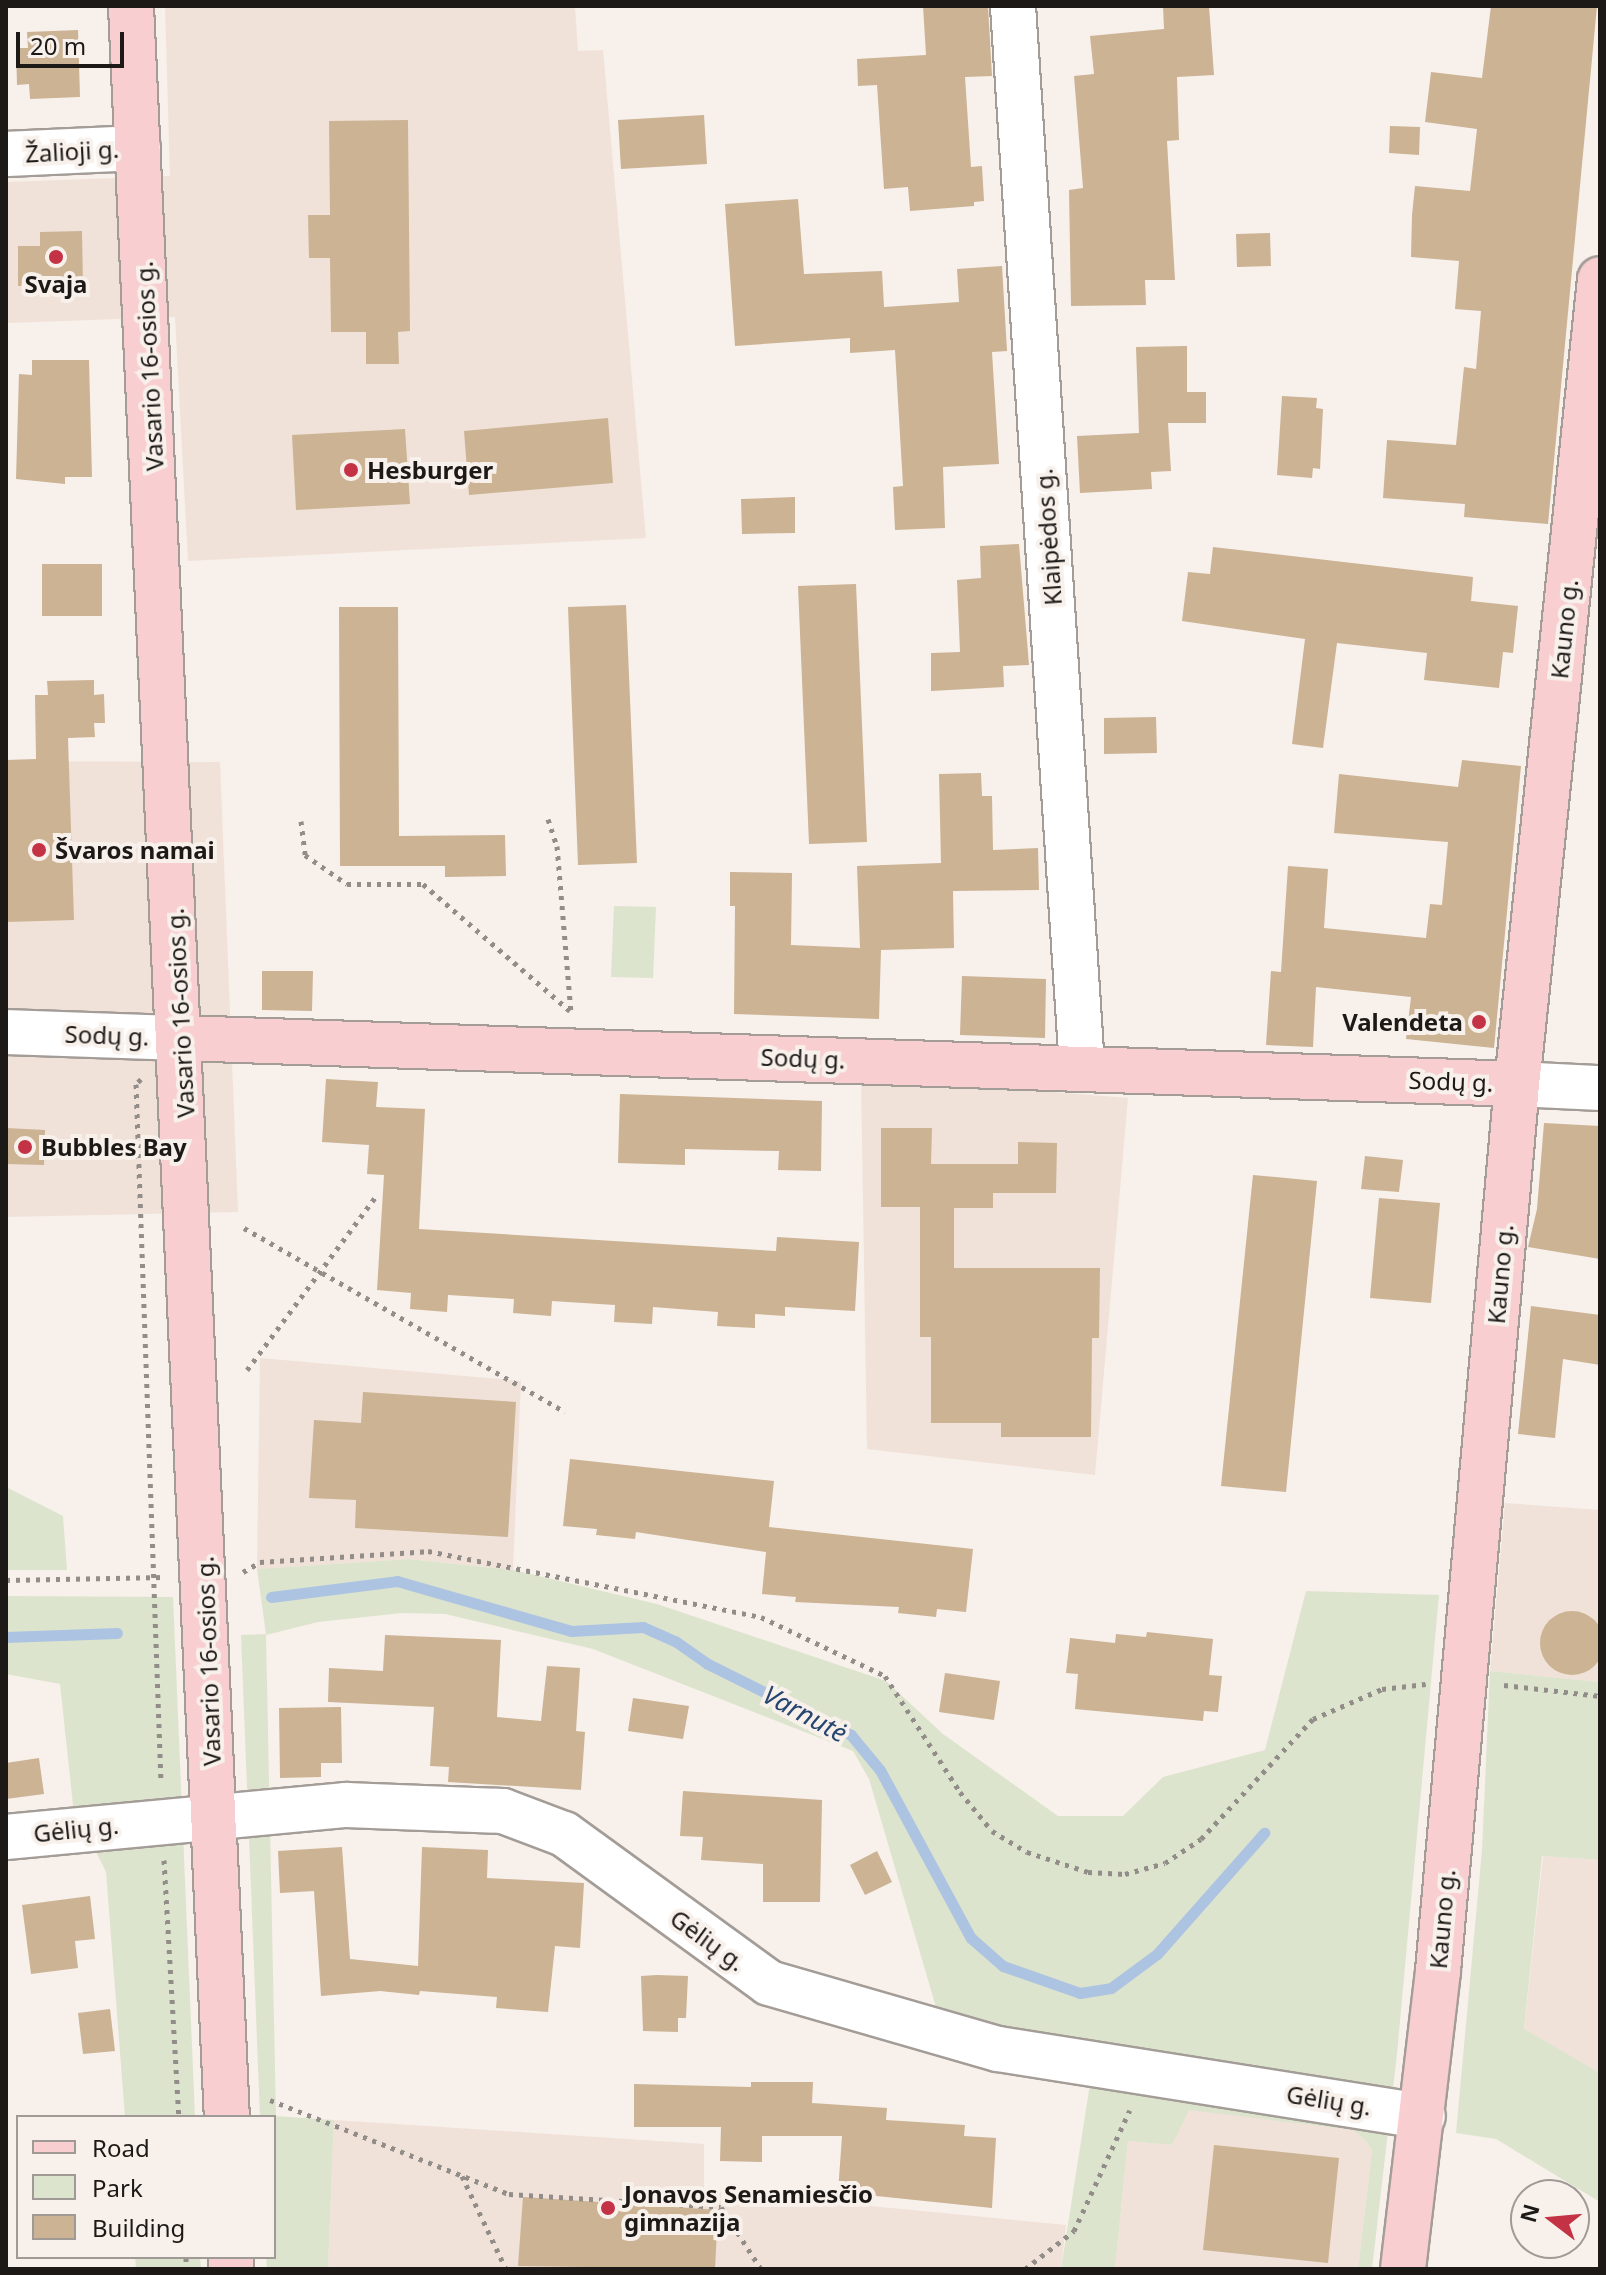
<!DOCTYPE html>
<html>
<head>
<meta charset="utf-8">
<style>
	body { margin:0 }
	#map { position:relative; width:1606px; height:2275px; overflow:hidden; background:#f8f0eb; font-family:"Noto Sans",sans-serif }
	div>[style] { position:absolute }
	.built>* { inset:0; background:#f0e2d8 }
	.green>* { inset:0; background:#dde4cd }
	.stream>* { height:11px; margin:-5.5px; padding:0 5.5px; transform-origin:5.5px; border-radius:5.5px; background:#adc3e2 }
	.building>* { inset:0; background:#cbb394 }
	.round { border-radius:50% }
	.path>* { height:5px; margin-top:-2.5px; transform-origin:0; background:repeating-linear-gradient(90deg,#928d89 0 4px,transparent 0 10px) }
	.roads { filter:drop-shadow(2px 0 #a39c97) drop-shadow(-2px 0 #a39c97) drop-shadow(0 2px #a39c97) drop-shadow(0 -2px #a39c97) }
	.minor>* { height:44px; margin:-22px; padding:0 22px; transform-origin:22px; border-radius:22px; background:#fff }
	.major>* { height:44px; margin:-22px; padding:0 22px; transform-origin:22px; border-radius:22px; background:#f8ced0 }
	.dots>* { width:22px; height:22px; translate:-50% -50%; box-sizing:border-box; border:4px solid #f8f0eb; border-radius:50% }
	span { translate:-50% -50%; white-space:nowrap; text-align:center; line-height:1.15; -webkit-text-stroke:8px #f8f0eb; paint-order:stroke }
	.street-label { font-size:24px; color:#1c1917 }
	.poi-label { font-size:24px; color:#1c1917; font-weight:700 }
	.left { translate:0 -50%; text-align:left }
	.right { translate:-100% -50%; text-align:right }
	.water-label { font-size:26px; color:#26456f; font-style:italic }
	.frame { position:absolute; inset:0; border:8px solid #1c1917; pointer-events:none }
	.legend { position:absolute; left:16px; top:2115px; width:260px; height:144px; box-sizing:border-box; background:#f8f0eb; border:2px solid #a09a96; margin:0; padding:10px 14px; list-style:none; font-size:24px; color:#1c1917 }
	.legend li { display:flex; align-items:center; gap:16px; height:40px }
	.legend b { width:40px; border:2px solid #a09a96 }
	.north { position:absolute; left:1510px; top:2179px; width:80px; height:80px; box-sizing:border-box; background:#f8f0eb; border:2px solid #a09a96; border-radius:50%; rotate:286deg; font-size:22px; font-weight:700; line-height:32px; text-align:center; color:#1c1917 }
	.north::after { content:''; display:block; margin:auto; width:28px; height:36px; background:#c33245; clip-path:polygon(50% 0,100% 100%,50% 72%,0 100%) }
	.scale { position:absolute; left:16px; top:32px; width:108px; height:36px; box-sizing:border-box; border:4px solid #1c1917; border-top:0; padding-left:10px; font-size:24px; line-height:28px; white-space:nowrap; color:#1c1917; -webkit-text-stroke:6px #f8f0eb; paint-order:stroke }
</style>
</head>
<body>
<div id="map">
	<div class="built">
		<div style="clip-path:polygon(165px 6px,575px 6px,578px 51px,603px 50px,646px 538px,188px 561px,175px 317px,6px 323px,6px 182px,170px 176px)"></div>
		<div style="clip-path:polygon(6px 761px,220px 762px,238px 1212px,6px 1217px)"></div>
		<div style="clip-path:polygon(861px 1077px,1128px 1098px,1095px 1475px,867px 1449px)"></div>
		<div style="clip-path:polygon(260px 1358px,521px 1381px,513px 1570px,409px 1559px,257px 1569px)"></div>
		<div style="clip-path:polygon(1505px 1503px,1600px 1510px,1600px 1682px,1490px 1671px)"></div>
		<div style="clip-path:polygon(1543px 1856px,1600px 1860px,1600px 2073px,1524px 2030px)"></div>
		<div style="clip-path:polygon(1188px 2109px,1353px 2130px,1365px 2140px,1372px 2150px,1358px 2269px,1115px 2269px,1128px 2141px,1172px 2145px)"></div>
		<div style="clip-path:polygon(334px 2120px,704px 2144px,704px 2190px,1066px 2225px,1061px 2269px,328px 2269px)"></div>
	</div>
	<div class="green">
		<div style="clip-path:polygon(614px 906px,656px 907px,653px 978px,611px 977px)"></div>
		<div style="clip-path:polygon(6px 1487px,63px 1516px,67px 1570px,6px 1570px)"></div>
		<div style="clip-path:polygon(409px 1559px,513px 1570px,657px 1604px,886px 1681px,943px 1734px,1058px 1816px,1123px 1816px,1163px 1777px,1265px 1750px,1306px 1591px,1439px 1595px,1397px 2054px,1372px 2269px,1358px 2269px,1372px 2150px,1365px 2140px,1353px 2130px,1189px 2110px,1172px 2145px,1128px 2141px,1115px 2269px,1061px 2269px,1095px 2052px,938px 2014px,869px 1779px,853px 1751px,593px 1649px,445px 1614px,402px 1613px,318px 1622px,266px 1635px,276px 2116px,334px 2120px,328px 2269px,267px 2269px,266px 2257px,274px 2257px,274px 2117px,260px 2117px,241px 1635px,266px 1634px,257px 1569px)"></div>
		<div style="clip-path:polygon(6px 1596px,173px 1597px,195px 2117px,125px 2117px,106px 1872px,73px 1805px,60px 1684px,6px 1674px)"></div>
		<div style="clip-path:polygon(1490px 1671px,1600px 1682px,1600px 1860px,1542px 1856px,1524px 2029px,1600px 2073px,1600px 2202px,1496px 2139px,1456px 2133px,1482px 1850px)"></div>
		<div style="clip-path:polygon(135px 2257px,200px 2257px,201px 2269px,136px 2269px)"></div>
	</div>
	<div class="stream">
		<div style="left:271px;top:1597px;width:127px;rotate:-7.2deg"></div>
		<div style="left:397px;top:1581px;width:181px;rotate:16deg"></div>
		<div style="left:571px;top:1631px;width:72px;rotate:-3.2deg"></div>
		<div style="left:643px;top:1627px;width:35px;rotate:24deg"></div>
		<div style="left:675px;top:1641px;width:38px;rotate:35deg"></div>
		<div style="left:706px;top:1663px;width:162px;rotate:26.4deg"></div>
		<div style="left:851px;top:1735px;width:45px;rotate:50.4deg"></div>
		<div style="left:880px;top:1770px;width:191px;rotate:61.6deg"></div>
		<div style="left:971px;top:1938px;width:43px;rotate:41.2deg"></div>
		<div style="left:1003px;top:1966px;width:82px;rotate:19.3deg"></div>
		<div style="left:1080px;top:1993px;width:31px;rotate:-9deg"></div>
		<div style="left:1111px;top:1988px;width:57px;rotate:-36.5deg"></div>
		<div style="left:1157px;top:1954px;width:162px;rotate:-48.5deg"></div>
		<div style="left:6px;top:1637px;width:111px;rotate:-2.1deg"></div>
	</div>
	<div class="building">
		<div style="clip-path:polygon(923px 6px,988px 6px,992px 76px,965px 77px,971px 167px,982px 166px,984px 201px,974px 202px,974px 206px,910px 211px,908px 187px,884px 189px,877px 85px,858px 86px,857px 59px,926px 55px)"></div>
		<div style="clip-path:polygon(1163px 6px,1209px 6px,1214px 75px,1177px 77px,1179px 140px,1167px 141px,1175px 280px,1145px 280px,1146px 305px,1071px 306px,1069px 190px,1083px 188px,1074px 76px,1094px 74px,1090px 36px,1164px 29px)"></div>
		<div style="clip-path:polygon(1491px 6px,1597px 6px,1548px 524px,1464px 517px,1465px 504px,1383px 498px,1387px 440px,1456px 445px,1464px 367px,1476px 369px,1481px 311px,1455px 309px,1459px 261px,1411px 257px,1412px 215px,1415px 186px,1470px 191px,1477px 129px,1425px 122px,1431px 72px,1482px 78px)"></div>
		<div style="clip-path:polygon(78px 30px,80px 97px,30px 99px,29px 84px,17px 85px,16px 48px,28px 48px,27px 32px)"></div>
		<div style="clip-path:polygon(704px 115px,707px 164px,621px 169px,618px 120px)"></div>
		<div style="clip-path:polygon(408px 120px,410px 331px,398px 332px,399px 364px,366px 364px,366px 332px,331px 332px,330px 258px,309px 258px,308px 215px,330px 215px,329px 121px)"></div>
		<div style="clip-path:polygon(1390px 126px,1420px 127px,1419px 155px,1389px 153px)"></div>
		<div style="clip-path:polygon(798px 199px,804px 274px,882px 271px,884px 307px,959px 302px,957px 269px,1002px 266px,1007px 351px,992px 352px,999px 464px,943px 467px,945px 528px,895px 530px,893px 487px,903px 486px,895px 350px,850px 353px,850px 338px,735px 346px,725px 204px)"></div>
		<div style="clip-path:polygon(82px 231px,83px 286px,18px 286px,18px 246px,40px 246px,40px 232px)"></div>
		<div style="clip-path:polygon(1270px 233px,1271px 266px,1237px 267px,1236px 234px)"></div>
		<div style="clip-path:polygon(1187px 346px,1187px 392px,1206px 392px,1206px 423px,1168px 423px,1171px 471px,1151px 472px,1152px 489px,1080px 493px,1077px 436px,1139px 433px,1136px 347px)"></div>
		<div style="clip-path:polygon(32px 360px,89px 360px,92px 477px,65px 477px,65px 484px,16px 479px,19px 374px,32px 375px)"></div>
		<div style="clip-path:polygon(1282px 396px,1317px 398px,1316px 408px,1323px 409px,1320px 469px,1313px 468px,1312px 478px,1277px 475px)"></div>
		<div style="clip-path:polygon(608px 418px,613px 483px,469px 495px,464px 431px)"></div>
		<div style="clip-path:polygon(405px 429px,410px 504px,296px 510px,292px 435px)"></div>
		<div style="clip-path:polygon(795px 497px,795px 533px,742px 534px,741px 499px)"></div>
		<div style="clip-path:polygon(1019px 544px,1029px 665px,1003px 666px,1004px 687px,931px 691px,931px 653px,960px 652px,957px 580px,981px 578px,980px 546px)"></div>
		<div style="clip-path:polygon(1213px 547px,1473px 577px,1471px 601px,1518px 606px,1513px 653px,1503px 652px,1499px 688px,1424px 680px,1427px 653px,1337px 643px,1323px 748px,1292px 744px,1305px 639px,1182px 621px,1188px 572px,1210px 574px)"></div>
		<div style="clip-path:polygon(42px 564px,102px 564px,102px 616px,42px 616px)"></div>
		<div style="clip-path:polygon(856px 584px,867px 842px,809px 844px,798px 586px)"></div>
		<div style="clip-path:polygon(626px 605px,637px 863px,578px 865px,568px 607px)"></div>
		<div style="clip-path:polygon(339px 607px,398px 607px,399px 836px,505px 835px,506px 876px,445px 877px,445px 866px,340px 866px)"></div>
		<div style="clip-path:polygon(94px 680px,94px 695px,104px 694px,105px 723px,94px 723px,95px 737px,68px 738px,74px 920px,6px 922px,6px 760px,36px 759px,35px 695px,48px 695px,47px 681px)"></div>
		<div style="clip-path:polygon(1156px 717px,1157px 753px,1104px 754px,1104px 718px)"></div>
		<div style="clip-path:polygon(1462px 760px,1521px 766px,1494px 1048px,1406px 1039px,1411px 997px,1316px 987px,1313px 1047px,1266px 1045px,1271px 971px,1281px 972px,1288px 866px,1328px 869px,1324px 928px,1426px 938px,1430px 904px,1442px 905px,1448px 842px,1334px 833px,1339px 774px,1458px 787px)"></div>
		<div style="clip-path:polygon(981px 773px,982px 796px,992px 796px,993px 850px,1038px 848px,1039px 890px,953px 891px,954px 948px,881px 950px,879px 1019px,734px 1014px,735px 906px,730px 906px,730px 872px,792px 873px,791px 945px,860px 948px,857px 866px,941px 863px,939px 774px)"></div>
		<div style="clip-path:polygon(262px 971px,313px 971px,312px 1011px,262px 1010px)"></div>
		<div style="clip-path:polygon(962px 976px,1046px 979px,1045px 1038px,960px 1035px)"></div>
		<div style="clip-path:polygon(326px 1079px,378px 1082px,376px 1107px,425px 1109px,419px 1229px,776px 1251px,777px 1237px,859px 1242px,855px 1311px,785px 1307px,785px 1316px,755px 1314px,755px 1328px,717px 1326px,718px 1312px,653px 1307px,652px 1324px,614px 1322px,615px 1305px,552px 1301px,551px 1316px,513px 1313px,514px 1299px,448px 1295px,447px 1312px,410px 1309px,411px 1293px,377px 1290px,384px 1175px,367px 1174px,369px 1145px,322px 1142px)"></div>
		<div style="clip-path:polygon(620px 1094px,822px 1101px,821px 1171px,778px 1170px,779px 1151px,685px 1149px,685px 1165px,618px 1163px)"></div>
		<div style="clip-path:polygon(1544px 1123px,1600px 1126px,1600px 1259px,1528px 1247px,1537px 1209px)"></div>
		<div style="clip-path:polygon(6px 1128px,45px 1130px,44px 1165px,6px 1164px)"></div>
		<div style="clip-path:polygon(881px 1128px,932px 1128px,931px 1164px,1018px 1164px,1018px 1142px,1057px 1143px,1056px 1193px,993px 1193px,993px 1208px,954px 1208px,954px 1268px,1100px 1268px,1099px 1338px,1092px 1338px,1091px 1437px,1001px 1437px,1001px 1423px,931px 1423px,931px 1337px,920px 1337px,920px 1207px,881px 1207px)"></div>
		<div style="clip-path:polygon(1365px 1156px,1403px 1160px,1399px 1192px,1361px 1189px)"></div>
		<div style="clip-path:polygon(1253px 1175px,1317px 1181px,1286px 1492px,1221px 1486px)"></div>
		<div style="clip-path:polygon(1379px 1198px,1440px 1203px,1431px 1303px,1370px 1298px)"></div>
		<div style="clip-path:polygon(1531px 1306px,1600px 1315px,1600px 1365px,1563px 1359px,1555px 1438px,1518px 1434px)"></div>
		<div style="clip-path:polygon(363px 1392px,516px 1402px,508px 1537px,355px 1528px,356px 1500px,309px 1498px,314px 1420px,361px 1423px)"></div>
		<div style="clip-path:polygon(570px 1459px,774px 1481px,769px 1527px,973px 1549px,966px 1612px,937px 1609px,936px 1617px,898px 1613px,899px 1607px,795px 1602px,796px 1597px,762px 1594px,766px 1552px,636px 1532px,635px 1539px,596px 1535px,597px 1529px,563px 1526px)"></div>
		<div class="round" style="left:1540px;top:1611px;width:64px;height:64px"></div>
		<div style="clip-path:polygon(1147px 1632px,1213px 1639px,1209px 1675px,1222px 1676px,1218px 1712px,1204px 1711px,1203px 1721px,1075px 1709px,1078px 1674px,1066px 1673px,1070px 1638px,1115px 1643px,1116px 1634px,1146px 1637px)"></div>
		<div style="clip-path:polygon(385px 1635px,501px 1640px,497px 1717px,541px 1721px,547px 1666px,580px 1668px,576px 1731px,585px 1732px,581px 1790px,448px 1782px,449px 1767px,430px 1766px,434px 1707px,328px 1702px,329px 1668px,383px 1671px)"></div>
		<div style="clip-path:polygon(945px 1673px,1000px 1681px,994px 1720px,939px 1712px)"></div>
		<div style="clip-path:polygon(633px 1698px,689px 1706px,683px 1739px,628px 1731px)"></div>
		<div style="clip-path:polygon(341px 1707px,342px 1763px,321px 1763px,321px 1777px,280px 1778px,279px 1708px)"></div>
		<div style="clip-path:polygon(39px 1758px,44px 1794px,6px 1799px,6px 1763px)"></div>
		<div style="clip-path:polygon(683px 1791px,822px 1800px,820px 1902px,763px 1902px,763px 1864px,701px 1860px,703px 1837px,680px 1836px)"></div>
		<div style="clip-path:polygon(342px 1847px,350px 1959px,418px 1966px,422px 1847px,488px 1850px,487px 1878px,584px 1883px,580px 1948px,555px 1946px,548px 2012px,496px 2008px,497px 1997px,420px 1991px,419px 1995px,380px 1991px,321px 1996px,314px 1891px,280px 1893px,278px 1851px)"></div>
		<div style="clip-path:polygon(877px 1851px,892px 1882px,865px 1895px,850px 1865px)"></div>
		<div style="clip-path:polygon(90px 1896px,95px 1939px,75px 1941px,78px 1968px,31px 1974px,22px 1905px)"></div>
		<div style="clip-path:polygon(657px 1975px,688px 1976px,686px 2018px,678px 2018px,678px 2032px,643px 2031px,641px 1976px)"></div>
		<div style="clip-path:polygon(110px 2009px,115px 2051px,83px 2054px,78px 2013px)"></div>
		<div style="clip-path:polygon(751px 2082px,813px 2082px,812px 2103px,887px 2108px,886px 2120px,965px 2125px,964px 2136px,996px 2138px,992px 2208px,838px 2192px,842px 2136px,762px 2136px,762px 2162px,720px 2161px,721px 2127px,634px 2127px,634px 2084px,751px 2087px)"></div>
		<div style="clip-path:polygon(1214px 2145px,1339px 2158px,1328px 2263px,1203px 2250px)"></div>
		<div style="clip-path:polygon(523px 2197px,718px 2210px,715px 2269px,518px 2266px)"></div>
	</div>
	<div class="path">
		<div style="left:548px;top:819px;width:28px;rotate:72deg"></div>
		<div style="left:557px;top:846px;width:167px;rotate:85.2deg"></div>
		<div style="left:301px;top:821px;width:34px;rotate:83deg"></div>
		<div style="left:305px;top:855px;width:51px;rotate:34.6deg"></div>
		<div style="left:347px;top:884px;width:76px"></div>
		<div style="left:423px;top:884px;width:194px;rotate:40.8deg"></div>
		<div style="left:141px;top:1079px;width:7px;rotate:135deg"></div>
		<div style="left:136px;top:1084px;width:698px;rotate:87.95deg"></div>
		<div style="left:244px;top:1228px;width:370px;rotate:29.8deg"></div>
		<div style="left:247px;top:1370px;width:217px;rotate:-53.4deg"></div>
		<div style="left:243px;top:1572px;width:20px;rotate:-30deg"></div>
		<div style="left:260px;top:1562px;width:168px;rotate:-3.7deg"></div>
		<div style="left:428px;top:1551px;width:339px;rotate:11.2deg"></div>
		<div style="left:761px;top:1617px;width:137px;rotate:25.4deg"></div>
		<div style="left:885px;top:1676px;width:138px;rotate:57.1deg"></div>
		<div style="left:960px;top:1792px;width:50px;rotate:50.6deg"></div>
		<div style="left:992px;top:1831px;width:41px;rotate:31deg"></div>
		<div style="left:1027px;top:1852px;width:64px;rotate:18.2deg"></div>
		<div style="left:1088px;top:1872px;width:37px;rotate:3deg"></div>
		<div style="left:1125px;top:1874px;width:41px;rotate:-15.4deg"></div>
		<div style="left:1165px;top:1863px;width:43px;rotate:-33.7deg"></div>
		<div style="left:1201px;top:1839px;width:164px;rotate:-47deg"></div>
		<div style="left:1313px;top:1719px;width:75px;rotate:-23.5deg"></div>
		<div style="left:1382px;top:1689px;width:44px;rotate:-6.5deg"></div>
		<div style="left:6px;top:1580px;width:159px;rotate:-1.1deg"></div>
		<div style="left:1504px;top:1685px;width:97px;rotate:6.5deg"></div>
		<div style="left:164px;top:1860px;width:257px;rotate:86.7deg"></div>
		<div style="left:270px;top:2100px;width:257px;rotate:21.5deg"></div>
		<div style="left:509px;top:2194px;width:212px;rotate:3.5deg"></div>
		<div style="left:721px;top:2207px;width:74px;rotate:57.2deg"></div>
		<div style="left:462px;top:2176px;width:103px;rotate:64.7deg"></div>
		<div style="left:186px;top:2257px;width:12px;rotate:90deg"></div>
		<div style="left:1025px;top:2269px;width:62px;rotate:-37.8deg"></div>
		<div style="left:1074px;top:2231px;width:133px;rotate:-65.2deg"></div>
	</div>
	<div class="roads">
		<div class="minor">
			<div style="left:1013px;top:6px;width:1064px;rotate:86.28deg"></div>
			<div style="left:6px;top:154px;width:132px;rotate:-2.6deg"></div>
			<div style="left:6px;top:1032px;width:175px;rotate:2deg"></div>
			<div style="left:1517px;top:1084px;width:83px;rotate:2.8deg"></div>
			<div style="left:6px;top:1837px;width:342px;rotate:-5.4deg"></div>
			<div style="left:346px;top:1805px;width:157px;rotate:2.2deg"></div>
			<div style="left:503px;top:1811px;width:65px;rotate:20.7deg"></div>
			<div style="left:564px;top:1834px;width:253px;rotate:36deg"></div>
			<div style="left:769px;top:1983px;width:238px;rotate:16.1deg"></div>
			<div style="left:998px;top:2049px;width:430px;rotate:9deg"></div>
		</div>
		<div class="major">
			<div style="left:131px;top:6px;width:2113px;rotate:87.4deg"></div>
			<div style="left:181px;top:1038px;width:1337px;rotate:1.97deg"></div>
			<div style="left:231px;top:2257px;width:12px;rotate:90deg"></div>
			<div style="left:1403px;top:2269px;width:300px;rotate:-83.3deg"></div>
			<div style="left:1438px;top:1971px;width:891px;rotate:-84.91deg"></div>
			<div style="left:1517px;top:1084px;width:809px;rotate:-84.11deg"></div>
		</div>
	</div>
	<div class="dots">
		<div style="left:56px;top:257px;background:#c33245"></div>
		<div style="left:351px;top:470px;background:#c33245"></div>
		<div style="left:39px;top:850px;background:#c33245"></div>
		<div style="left:1479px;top:1022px;background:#c33245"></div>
		<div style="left:25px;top:1147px;background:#c33245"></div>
		<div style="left:608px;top:2208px;background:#c33245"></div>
	</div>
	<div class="street-label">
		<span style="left:72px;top:151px;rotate:-3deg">Žalioji g.</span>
		<span style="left:149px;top:366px;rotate:-93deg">Vasario 16-osios g.</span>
		<span style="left:1048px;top:537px;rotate:-94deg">Klaipėdos g.</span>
		<span style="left:1564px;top:629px;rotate:-84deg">Kauno g.</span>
		<span style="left:180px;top:1013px;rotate:-93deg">Vasario 16-osios g.</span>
		<span style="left:107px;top:1035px;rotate:2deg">Sodų g.</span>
		<span style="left:803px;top:1058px;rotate:2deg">Sodų g.</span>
		<span style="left:1451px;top:1081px;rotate:2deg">Sodų g.</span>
		<span style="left:1500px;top:1274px;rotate:-85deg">Kauno g.</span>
		<span style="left:208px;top:1661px;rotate:-92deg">Vasario 16-osios g.</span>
		<span style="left:76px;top:1829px;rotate:-6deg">Gėlių g.</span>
		<span style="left:1442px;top:1919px;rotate:-85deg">Kauno g.</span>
		<span style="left:708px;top:1940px;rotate:36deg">Gėlių g.</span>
		<span style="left:1329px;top:2100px;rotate:9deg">Gėlių g.</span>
	</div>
	<div class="poi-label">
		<span style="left:56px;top:284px">Svaja</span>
		<span class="left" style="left:367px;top:470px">Hesburger</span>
		<span class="left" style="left:55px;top:850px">Švaros namai</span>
		<span class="right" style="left:1463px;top:1022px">Valendeta</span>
		<span class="left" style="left:41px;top:1147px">Bubbles Bay</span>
		<span class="left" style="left:624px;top:2208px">Jonavos Senamiesčio<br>gimnazija</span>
	</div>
	<div class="water-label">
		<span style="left:805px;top:1714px;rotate:28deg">Varnutė</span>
	</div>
	<div class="frame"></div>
	<ul class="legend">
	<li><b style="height:10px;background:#f8ced0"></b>Road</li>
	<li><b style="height:22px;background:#dde4cd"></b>Park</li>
	<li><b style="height:22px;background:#cbb394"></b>Building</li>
	</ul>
	<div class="north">N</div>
	<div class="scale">20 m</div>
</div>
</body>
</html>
